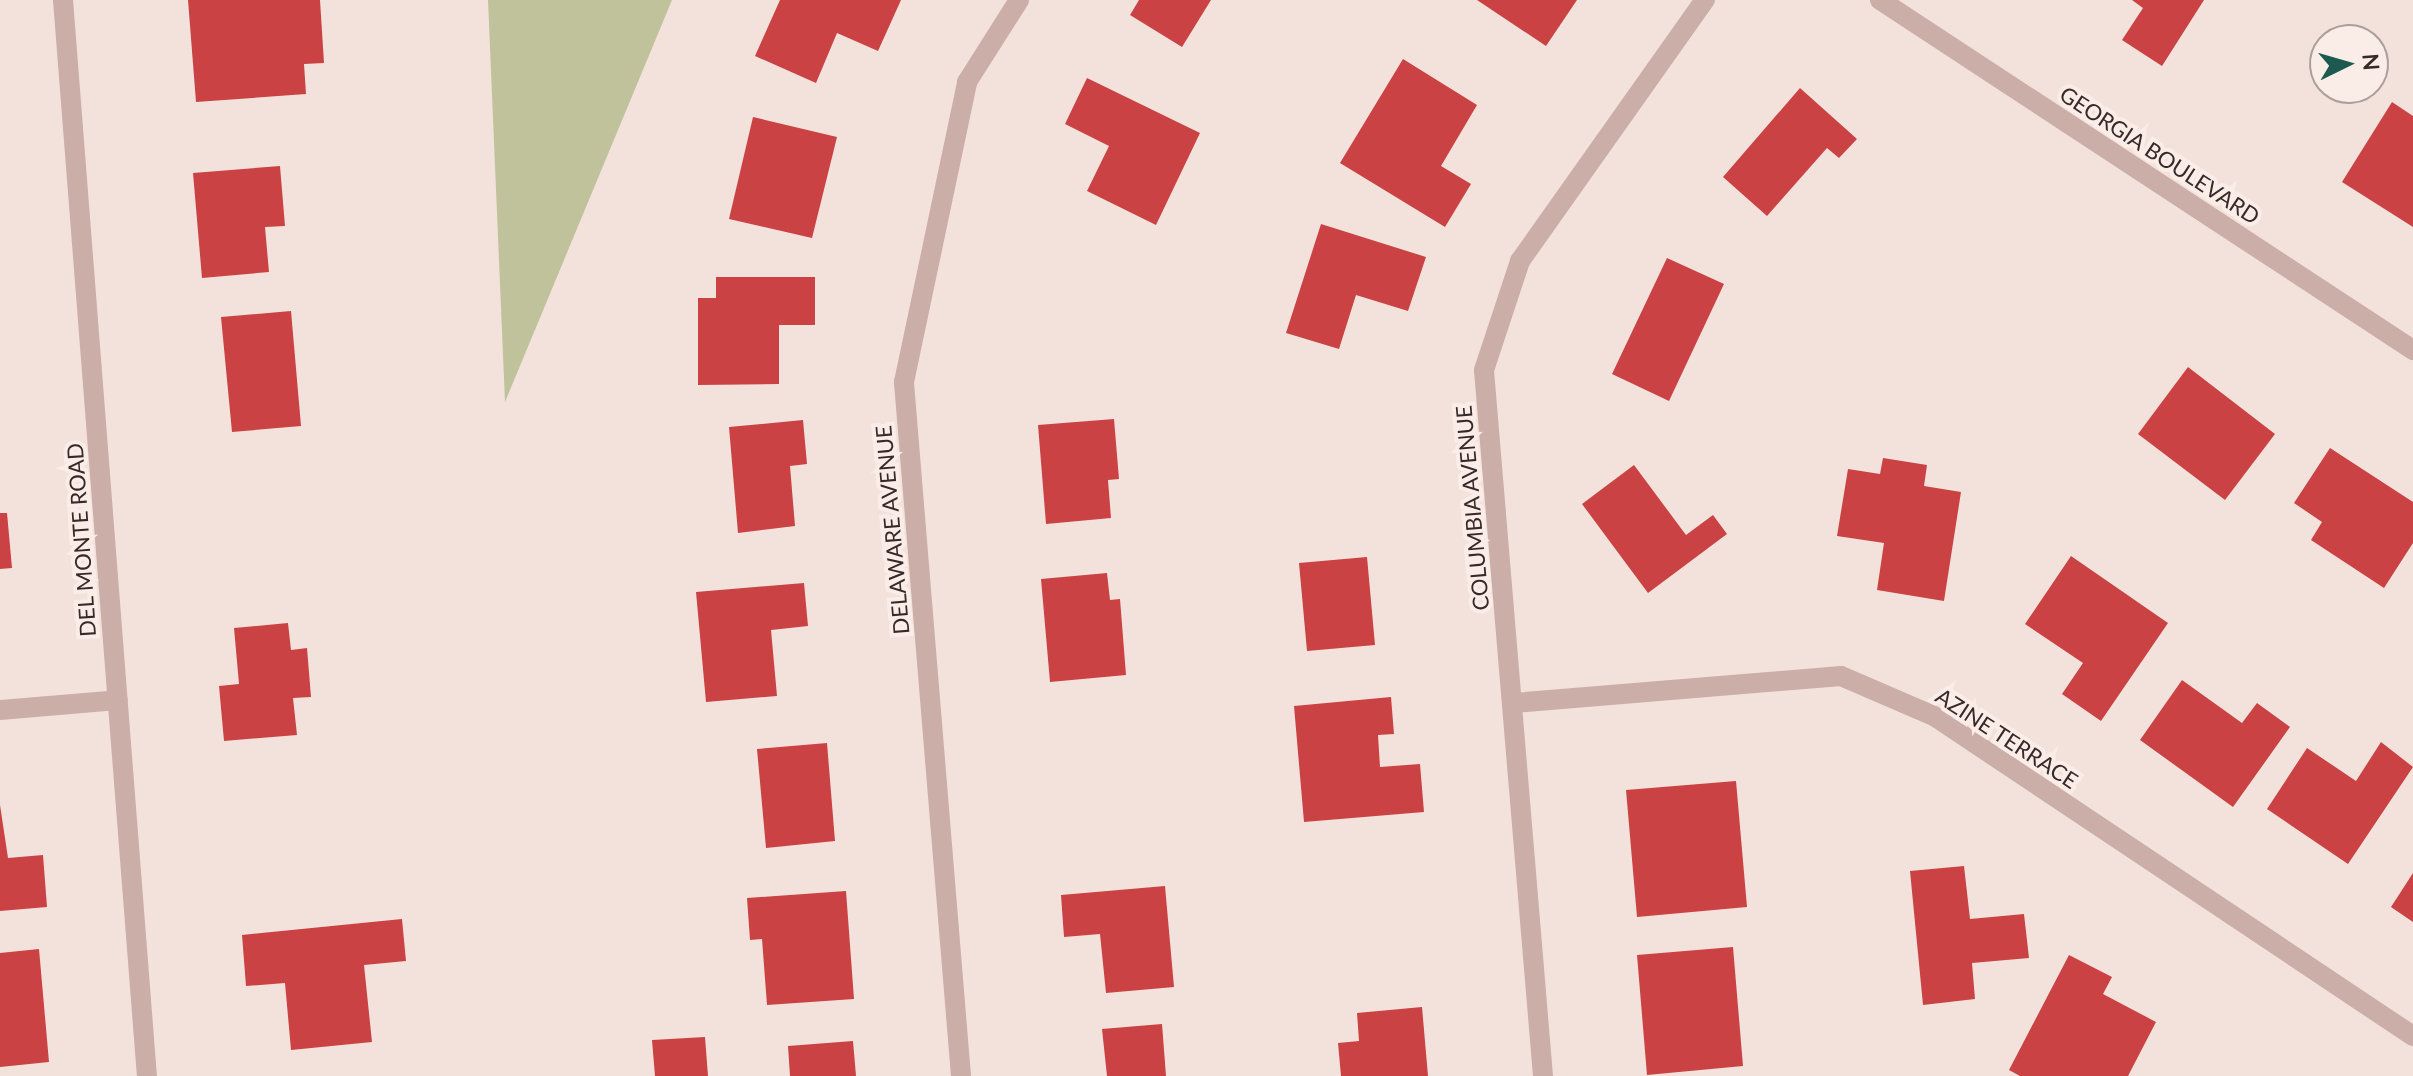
<!DOCTYPE html>
<html>
<head>
<meta charset="utf-8">
<style>
	body { margin:0 }
	#map { position:relative; width:2413px; height:1076px; overflow:hidden; background:#f3e2db; font-family:Lato,sans-serif }
	div>[style] { position:absolute }
	.green>* { inset:0; background:#bfc29b }
	.building>* { inset:0; background:#ca4243 }
	.street>* { height:20px; margin:-10px; padding:0 10px; transform-origin:10px; border-radius:10px; background:#cbaea7 }
	span { translate:-50% -50%; white-space:nowrap; text-align:center; line-height:1.15; -webkit-text-stroke:8px #faede8; paint-order:stroke }
	.street-label { font-size:22px; color:#372928 }
	.north { position:absolute; left:2309px; top:24px; width:80px; height:80px; box-sizing:border-box; background:#faede8; border:2px solid #ac9f9b; border-radius:50%; rotate:85deg; font-size:22px; font-weight:700; line-height:32px; text-align:center; color:#372928 }
	.north::after { content:''; display:block; margin:auto; width:28px; height:36px; background:#1c5a4f; clip-path:polygon(50% 0,100% 100%,50% 72%,0 100%) }
</style>
</head>
<body>
<div id="map">
	<div class="green">
		<div style="clip-path:polygon(488px 0,672px 0,505px 402px)"></div>
	</div>
	<div class="building">
		<div style="clip-path:polygon(188px 0,320px 0,324px 63px,304px 64px,306px 94px,196px 102px)"></div>
		<div style="clip-path:polygon(780px 0,901px 0,878px 51px,837px 33px,816px 83px,755px 56px)"></div>
		<div style="clip-path:polygon(1139px 0,1211px 0,1182px 47px,1130px 15px)"></div>
		<div style="clip-path:polygon(1477px 0,1577px 0,1546px 46px)"></div>
		<div style="clip-path:polygon(2132px 0,2204px 0,2162px 66px,2122px 40px,2143px 8px)"></div>
		<div style="clip-path:polygon(1403px 59px,1477px 105px,1441px 166px,1471px 184px,1445px 227px,1340px 163px)"></div>
		<div style="clip-path:polygon(1087px 78px,1200px 133px,1156px 225px,1087px 191px,1109px 146px,1065px 124px)"></div>
		<div style="clip-path:polygon(1800px 88px,1857px 139px,1839px 158px,1827px 148px,1767px 216px,1723px 177px)"></div>
		<div style="clip-path:polygon(2392px 102px,2413px 116px,2413px 227px,2342px 182px)"></div>
		<div style="clip-path:polygon(753px 117px,837px 137px,812px 238px,729px 219px)"></div>
		<div style="clip-path:polygon(280px 166px,285px 226px,265px 227px,269px 272px,202px 278px,193px 173px)"></div>
		<div style="clip-path:polygon(1321px 224px,1426px 257px,1408px 311px,1356px 295px,1339px 349px,1286px 333px)"></div>
		<div style="clip-path:polygon(1667px 258px,1724px 284px,1669px 401px,1612px 374px)"></div>
		<div style="clip-path:polygon(716px 277px,815px 277px,815px 325px,779px 325px,779px 384px,698px 385px,698px 298px,716px 298px)"></div>
		<div style="clip-path:polygon(291px 311px,301px 426px,232px 432px,221px 317px)"></div>
		<div style="clip-path:polygon(2188px 367px,2275px 434px,2225px 500px,2138px 434px)"></div>
		<div style="clip-path:polygon(1114px 419px,1119px 479px,1108px 480px,1111px 518px,1046px 524px,1038px 425px)"></div>
		<div style="clip-path:polygon(803px 420px,807px 464px,790px 466px,795px 526px,738px 533px,729px 427px)"></div>
		<div style="clip-path:polygon(2330px 448px,2413px 502px,2413px 543px,2384px 588px,2311px 540px,2322px 522px,2294px 503px)"></div>
		<div style="clip-path:polygon(1883px 458px,1927px 465px,1924px 486px,1961px 492px,1944px 601px,1877px 590px,1884px 543px,1837px 536px,1848px 469px,1880px 474px)"></div>
		<div style="clip-path:polygon(1634px 465px,1686px 535px,1713px 515px,1727px 534px,1648px 593px,1582px 504px)"></div>
		<div style="clip-path:polygon(0 513px,7px 513px,12px 568px,0 569px)"></div>
		<div style="clip-path:polygon(2071px 556px,2168px 623px,2101px 721px,2062px 694px,2083px 663px,2025px 624px)"></div>
		<div style="clip-path:polygon(1367px 557px,1375px 645px,1307px 651px,1299px 563px)"></div>
		<div style="clip-path:polygon(1107px 573px,1110px 600px,1120px 599px,1126px 675px,1050px 682px,1041px 579px)"></div>
		<div style="clip-path:polygon(804px 583px,808px 626px,771px 630px,777px 696px,706px 702px,696px 592px)"></div>
		<div style="clip-path:polygon(288px 623px,291px 650px,307px 648px,311px 697px,293px 698px,297px 735px,224px 741px,219px 686px,239px 684px,234px 628px)"></div>
		<div style="clip-path:polygon(2182px 680px,2242px 723px,2257px 703px,2290px 727px,2233px 807px,2140px 740px)"></div>
		<div style="clip-path:polygon(1391px 697px,1394px 734px,1378px 735px,1380px 767px,1420px 764px,1424px 812px,1304px 822px,1294px 706px)"></div>
		<div style="clip-path:polygon(2381px 742px,2413px 767px,2348px 864px,2267px 809px,2307px 748px,2356px 781px)"></div>
		<div style="clip-path:polygon(827px 743px,835px 841px,766px 848px,757px 749px)"></div>
		<div style="clip-path:polygon(1736px 781px,1747px 907px,1637px 917px,1626px 790px)"></div>
		<div style="clip-path:polygon(0 805px,8px 858px,43px 855px,47px 907px,0 911px)"></div>
		<div style="clip-path:polygon(1964px 866px,1970px 919px,2024px 914px,2029px 958px,1972px 963px,1975px 999px,1923px 1005px,1910px 871px)"></div>
		<div style="clip-path:polygon(2413px 873px,2413px 922px,2391px 907px)"></div>
		<div style="clip-path:polygon(1165px 886px,1174px 987px,1106px 993px,1100px 934px,1064px 937px,1061px 895px)"></div>
		<div style="clip-path:polygon(846px 891px,854px 999px,767px 1005px,762px 939px,750px 940px,747px 898px)"></div>
		<div style="clip-path:polygon(402px 919px,406px 961px,364px 965px,372px 1042px,291px 1050px,285px 983px,246px 986px,242px 935px)"></div>
		<div style="clip-path:polygon(1733px 947px,1743px 1066px,1647px 1075px,1637px 955px)"></div>
		<div style="clip-path:polygon(39px 949px,49px 1062px,0 1067px,0 953px)"></div>
		<div style="clip-path:polygon(2069px 955px,2112px 977px,2103px 994px,2156px 1022px,2128px 1076px,2020px 1076px,2009px 1070px)"></div>
		<div style="clip-path:polygon(1422px 1007px,1428px 1076px,1341px 1076px,1338px 1043px,1359px 1041px,1357px 1013px)"></div>
		<div style="clip-path:polygon(1162px 1024px,1166px 1076px,1107px 1076px,1102px 1029px)"></div>
		<div style="clip-path:polygon(705px 1037px,708px 1076px,655px 1076px,652px 1040px)"></div>
		<div style="clip-path:polygon(853px 1041px,856px 1076px,790px 1076px,788px 1046px)"></div>
	</div>
	<div class="street">
		<div style="left:63px;top:0;width:1079px;rotate:85.54deg"></div>
		<div style="left:1880px;top:0;width:638px;rotate:33.29deg"></div>
		<div style="left:1513px;top:703px;width:329px;rotate:-4.7deg"></div>
		<div style="left:1841px;top:676px;width:101px;rotate:23.3deg"></div>
		<div style="left:1934px;top:716px;width:576px;rotate:33.75deg"></div>
		<div style="left:0;top:710px;width:118px;rotate:-4.8deg"></div>
		<div style="left:961px;top:1076px;width:696px;rotate:-94.7deg"></div>
		<div style="left:904px;top:382px;width:307px;rotate:-78.1deg"></div>
		<div style="left:967px;top:82px;width:97px;rotate:-57.6deg"></div>
		<div style="left:1543px;top:1076px;width:708px;rotate:-94.78deg"></div>
		<div style="left:1484px;top:370px;width:115px;rotate:-71.7deg"></div>
		<div style="left:1520px;top:261px;width:320px;rotate:-54.7deg"></div>
	</div>
	<div class="street-label">
		<span style="left:2160px;top:155px;rotate:33deg">GEORGIA BOULEVARD</span>
		<span style="left:1472px;top:508px;rotate:-95deg">COLUMBIA AVENUE</span>
		<span style="left:892px;top:530px;rotate:-95deg">DELAWARE AVENUE</span>
		<span style="left:81px;top:540px;rotate:-94deg">DEL MONTE ROAD</span>
		<span style="left:2007px;top:738px;rotate:33deg">AZINE TERRACE</span>
	</div>
	<div class="north">N</div>
</div>
</body>
</html>
